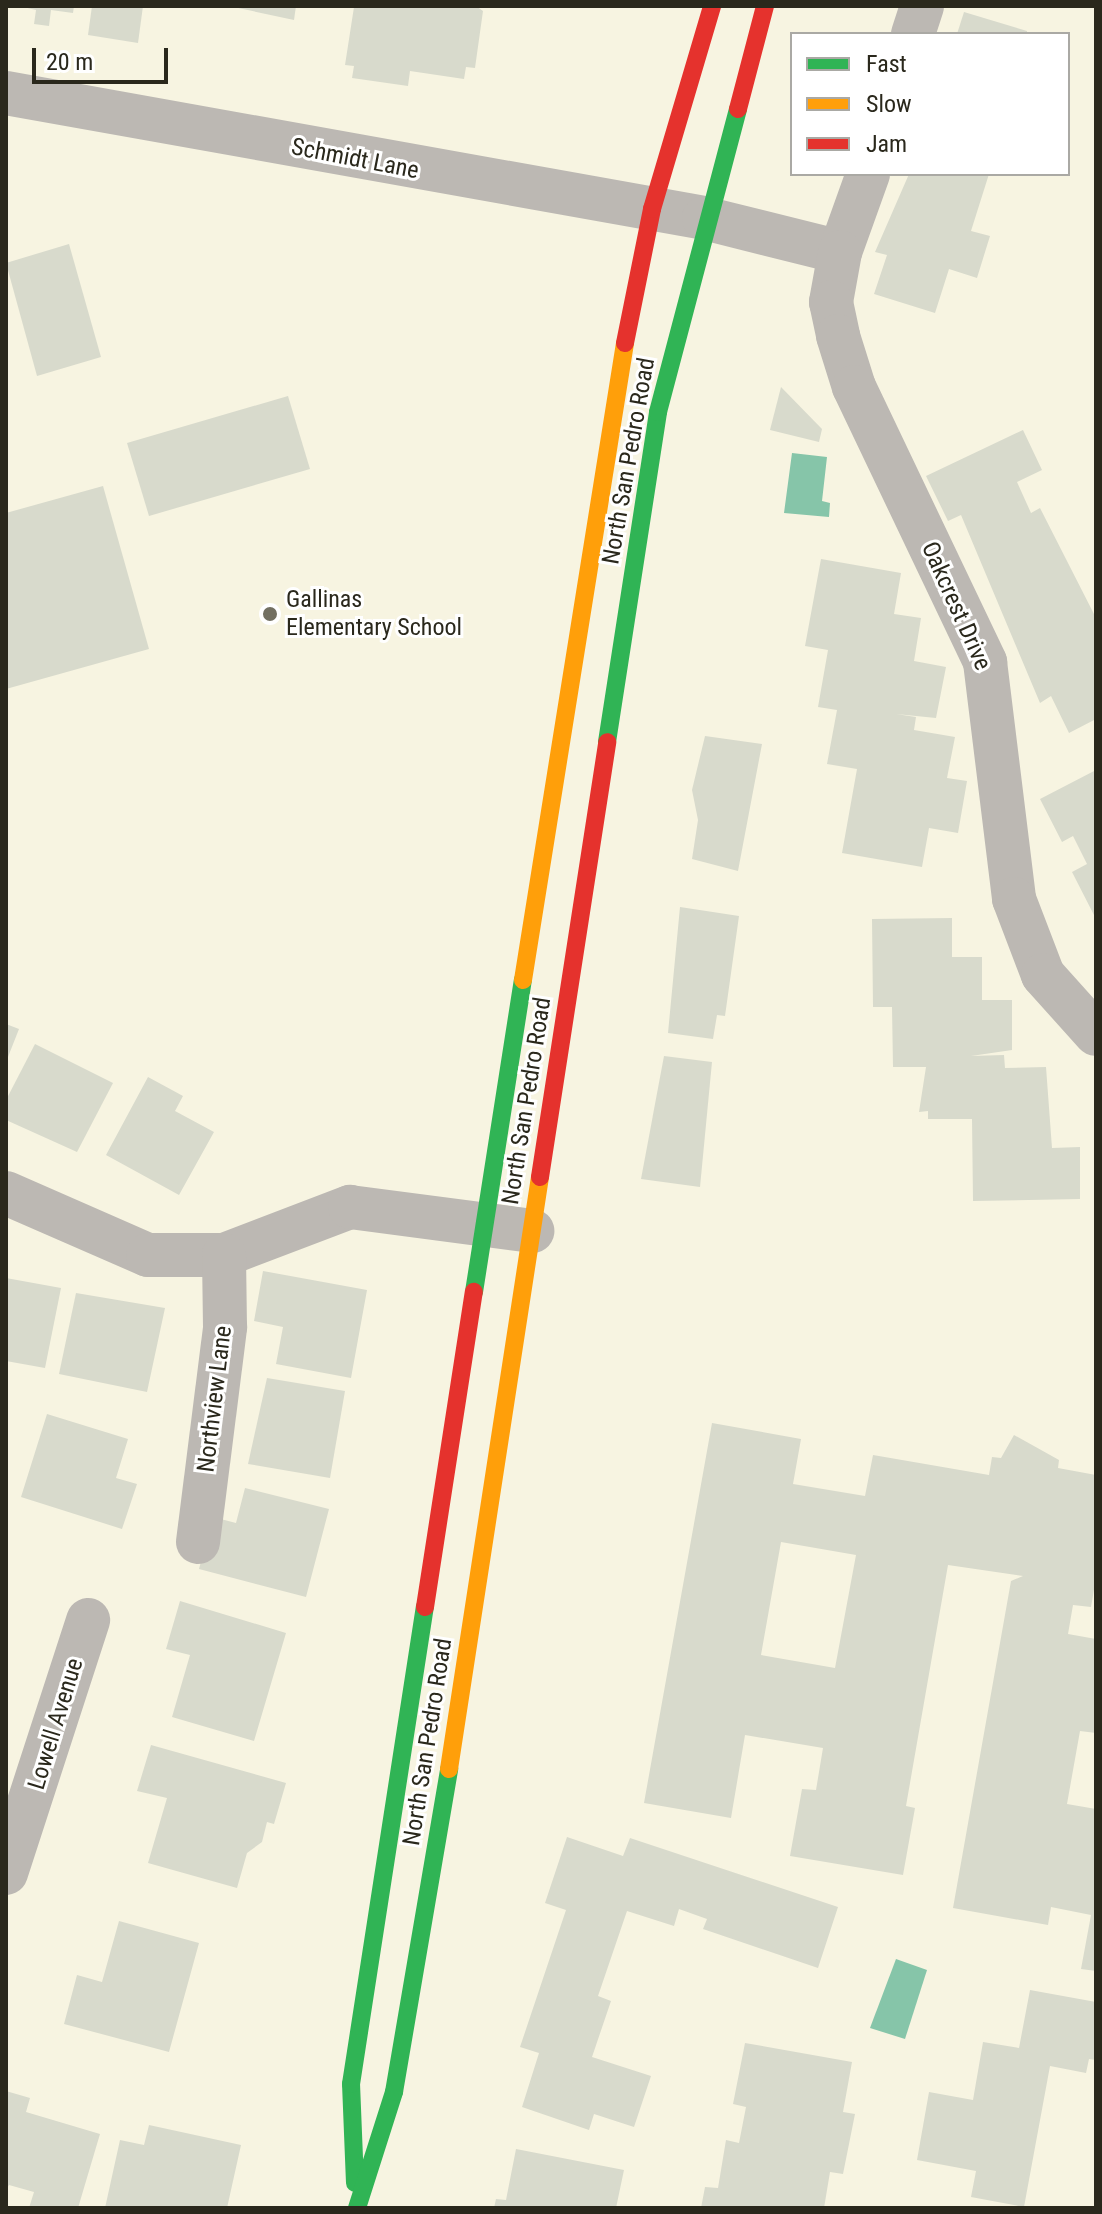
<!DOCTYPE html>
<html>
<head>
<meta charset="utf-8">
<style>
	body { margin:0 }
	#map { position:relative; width:1102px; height:2214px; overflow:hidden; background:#f7f4e1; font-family:"Roboto Condensed",sans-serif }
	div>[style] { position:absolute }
	.water>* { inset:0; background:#86c5a9 }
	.building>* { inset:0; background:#d8dacc }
	.street>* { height:44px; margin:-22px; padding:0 22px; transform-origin:22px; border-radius:22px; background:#bcb8b3 }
	.fast>* { height:18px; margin:-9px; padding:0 9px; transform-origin:9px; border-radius:9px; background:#30b455 }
	.slow>* { height:18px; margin:-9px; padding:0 9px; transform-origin:9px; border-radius:9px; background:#ff9f0a }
	.jam>* { height:18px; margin:-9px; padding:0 9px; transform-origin:9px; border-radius:9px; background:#e5322d }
	.dots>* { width:22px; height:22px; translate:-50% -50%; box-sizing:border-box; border:4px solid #fff; border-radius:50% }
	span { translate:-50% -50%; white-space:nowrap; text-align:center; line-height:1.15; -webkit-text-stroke:6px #fff; paint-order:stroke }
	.street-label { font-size:24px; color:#2a281c }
	.poi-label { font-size:24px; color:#2a281c }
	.left { translate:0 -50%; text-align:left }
	.frame { position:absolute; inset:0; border:8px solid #2a281c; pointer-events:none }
	.legend { position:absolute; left:790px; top:32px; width:280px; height:144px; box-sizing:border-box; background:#fff; border:2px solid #aaa9a4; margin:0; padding:10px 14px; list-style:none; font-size:24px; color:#2a281c }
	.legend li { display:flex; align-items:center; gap:16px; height:40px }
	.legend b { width:40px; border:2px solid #aaa9a4 }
	.scale { position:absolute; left:32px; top:48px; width:136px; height:36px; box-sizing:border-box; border:4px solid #2a281c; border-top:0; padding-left:10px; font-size:24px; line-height:28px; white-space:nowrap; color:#2a281c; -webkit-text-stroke:6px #fff; paint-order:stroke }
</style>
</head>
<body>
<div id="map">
	<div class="water">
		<div style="clip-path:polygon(792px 453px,827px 457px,822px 501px,830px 503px,829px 517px,784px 513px)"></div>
		<div style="clip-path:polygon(896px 1959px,927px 1970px,905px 2039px,870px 2028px)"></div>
	</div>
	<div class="building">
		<div style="clip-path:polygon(19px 6px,74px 6px,73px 13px,51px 10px,49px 26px,34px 24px,36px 10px)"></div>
		<div style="clip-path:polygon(92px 6px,143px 6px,138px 43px,88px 35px)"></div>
		<div style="clip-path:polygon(229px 6px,296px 6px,294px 20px)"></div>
		<div style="clip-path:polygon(476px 6px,483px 11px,475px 68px,466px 67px,464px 79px,410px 71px,408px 86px,352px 78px,354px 66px,345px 65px,354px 7px)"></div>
		<div style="clip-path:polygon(964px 12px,1027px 31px,1027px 34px,957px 34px)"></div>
		<div style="clip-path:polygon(909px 174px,989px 174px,971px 231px,990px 236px,977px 278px,949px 269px,935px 313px,874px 294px,887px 255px,875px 252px)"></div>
		<div style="clip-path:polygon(69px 244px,101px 357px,37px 376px,6px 263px)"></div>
		<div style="clip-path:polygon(781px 387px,822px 429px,819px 442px,770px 430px)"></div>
		<div style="clip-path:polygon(288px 396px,310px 469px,149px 516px,127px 443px)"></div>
		<div style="clip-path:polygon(1023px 430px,1042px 470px,1017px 482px,1031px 513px,1040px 508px,1096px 618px,1096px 719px,1069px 733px,1051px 696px,1040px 703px,961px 515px,948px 521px,926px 476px)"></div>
		<div style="clip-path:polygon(103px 486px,149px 649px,6px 689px,6px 513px)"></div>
		<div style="clip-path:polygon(821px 559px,901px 573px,894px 614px,921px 618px,914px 661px,946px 667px,936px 718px,896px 714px,916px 717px,914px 730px,955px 737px,947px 778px,967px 781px,958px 833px,929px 828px,922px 867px,842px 853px,857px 769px,827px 764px,837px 710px,818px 707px,828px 650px,805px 646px)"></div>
		<div style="clip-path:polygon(705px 736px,762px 744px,738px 871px,692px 859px,698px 820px,692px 790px)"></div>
		<div style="clip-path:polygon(1096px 770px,1096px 919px,1072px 872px,1087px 864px,1073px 836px,1062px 842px,1040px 799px)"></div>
		<div style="clip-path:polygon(680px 907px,739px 916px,725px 1016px,717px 1015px,713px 1039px,668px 1033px)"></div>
		<div style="clip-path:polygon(952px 918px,952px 957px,982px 957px,982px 1000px,1012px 1000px,1012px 1050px,971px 1056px,1004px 1055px,1005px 1068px,1046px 1067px,1052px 1148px,1080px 1147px,1080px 1199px,973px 1201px,972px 1119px,928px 1119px,928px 1111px,919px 1112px,926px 1067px,893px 1067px,892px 1007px,873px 1007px,872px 919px)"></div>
		<div style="clip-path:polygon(6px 1024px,19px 1029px,6px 1062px)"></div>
		<div style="clip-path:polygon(35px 1044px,113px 1083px,77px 1152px,6px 1120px,6px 1100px)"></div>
		<div style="clip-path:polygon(664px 1056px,712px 1062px,700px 1187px,641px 1179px)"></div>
		<div style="clip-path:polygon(148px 1077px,183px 1096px,175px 1111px,214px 1132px,179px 1195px,106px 1155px)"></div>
		<div style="clip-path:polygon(263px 1271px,367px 1290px,351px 1378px,276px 1364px,283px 1327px,254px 1321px)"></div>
		<div style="clip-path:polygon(6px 1278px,61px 1288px,45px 1368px,6px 1361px)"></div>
		<div style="clip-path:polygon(76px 1293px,165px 1308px,147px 1392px,59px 1374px)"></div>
		<div style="clip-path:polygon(267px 1378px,345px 1391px,330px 1478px,248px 1464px)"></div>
		<div style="clip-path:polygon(47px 1414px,128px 1439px,116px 1478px,137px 1484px,122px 1529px,21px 1497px)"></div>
		<div style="clip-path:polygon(evenodd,712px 1423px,801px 1439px,793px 1484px,865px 1496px,873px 1455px,989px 1475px,992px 1457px,1001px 1458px,1014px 1435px,1059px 1460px,1058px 1468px,1096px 1475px,1096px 1578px,1091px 1607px,1073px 1605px,1068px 1634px,1096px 1639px,1096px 1733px,1080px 1731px,1067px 1804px,1096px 1809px,1096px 1971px,1081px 1969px,1091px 1915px,1051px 1907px,1048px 1925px,953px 1908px,1011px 1581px,1023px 1576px,948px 1565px,906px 1806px,915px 1808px,903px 1875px,790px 1856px,802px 1789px,816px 1790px,823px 1748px,745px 1735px,731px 1818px,644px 1803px,712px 1423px,781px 1542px,856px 1555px,835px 1668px,761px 1655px,781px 1542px)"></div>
		<div style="clip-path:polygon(245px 1488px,329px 1509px,306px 1597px,199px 1569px,213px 1517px,236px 1523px)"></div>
		<div style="clip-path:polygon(180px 1601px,286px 1633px,254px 1741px,172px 1717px,190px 1655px,166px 1649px)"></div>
		<div style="clip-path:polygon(151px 1745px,286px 1783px,274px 1824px,267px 1822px,262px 1842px,247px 1853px,237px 1888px,148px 1863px,167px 1798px,137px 1791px)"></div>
		<div style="clip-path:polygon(567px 1837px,623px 1856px,630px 1838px,838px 1907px,818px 1968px,703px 1929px,707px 1919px,679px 1909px,674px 1926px,627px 1911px,598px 1996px,611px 2001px,592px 2057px,651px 2076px,634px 2127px,594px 2114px,589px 2130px,522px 2107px,539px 2053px,520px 2047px,566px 1910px,545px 1903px)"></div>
		<div style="clip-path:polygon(119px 1921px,199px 1943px,169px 2052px,64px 2024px,77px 1975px,102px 1982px)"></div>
		<div style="clip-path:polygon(1030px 1990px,1096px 2002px,1096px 2060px,1089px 2059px,1086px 2073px,1050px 2066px,1024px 2207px,971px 2197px,976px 2171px,917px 2160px,929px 2092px,973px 2100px,983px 2042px,1019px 2048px)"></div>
		<div style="clip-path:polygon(745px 2043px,852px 2062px,843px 2112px,855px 2114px,843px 2174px,830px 2172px,824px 2208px,701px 2208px,705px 2187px,718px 2188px,726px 2140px,739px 2143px,746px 2107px,733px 2104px)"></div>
		<div style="clip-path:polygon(6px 2091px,30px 2098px,26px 2112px,100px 2134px,78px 2208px,29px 2208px,34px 2192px,9px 2185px,6px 2190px)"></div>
		<div style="clip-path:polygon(149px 2125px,241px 2145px,227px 2208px,105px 2208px,120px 2140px,144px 2145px)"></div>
		<div style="clip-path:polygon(516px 2149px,624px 2170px,616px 2208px,494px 2208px,496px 2199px,506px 2200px)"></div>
	</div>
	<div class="street">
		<div style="left:913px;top:34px;width:29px;rotate:-72deg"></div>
		<div style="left:6px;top:93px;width:709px;rotate:10.15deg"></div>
		<div style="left:704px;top:218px;width:140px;rotate:14deg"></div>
		<div style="left:868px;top:174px;width:83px;rotate:109.7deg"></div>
		<div style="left:840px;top:252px;width:51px;rotate:100.2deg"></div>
		<div style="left:831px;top:302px;width:35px;rotate:78deg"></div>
		<div style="left:838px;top:336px;width:53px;rotate:72.6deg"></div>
		<div style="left:854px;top:387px;width:305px;rotate:64.5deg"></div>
		<div style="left:985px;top:662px;width:239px;rotate:83deg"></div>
		<div style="left:1014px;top:899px;width:81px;rotate:69.1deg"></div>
		<div style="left:1043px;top:975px;width:79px;rotate:48.1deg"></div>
		<div style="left:6px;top:1193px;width:155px;rotate:23.6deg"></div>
		<div style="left:148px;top:1255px;width:76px"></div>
		<div style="left:224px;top:1255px;width:135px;rotate:-20.9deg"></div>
		<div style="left:350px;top:1207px;width:184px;rotate:7.5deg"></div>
		<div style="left:198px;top:1542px;width:217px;rotate:-82.8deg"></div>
		<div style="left:225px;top:1327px;width:72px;rotate:-90.8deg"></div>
		<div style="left:6px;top:1873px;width:266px;rotate:-72deg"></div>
	</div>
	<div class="fast">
		<div style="left:607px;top:742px;width:334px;rotate:-81.2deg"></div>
		<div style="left:658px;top:412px;width:313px;rotate:-75.2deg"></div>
		<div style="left:474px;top:1292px;width:316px;rotate:-81.1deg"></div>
		<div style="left:355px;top:2183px;width:99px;rotate:-92.3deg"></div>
		<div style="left:351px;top:2084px;width:483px;rotate:-81.2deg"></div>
		<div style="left:357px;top:2208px;width:122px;rotate:-72.3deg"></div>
		<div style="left:394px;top:2092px;width:328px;rotate:-80.3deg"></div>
	</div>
	<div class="slow">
		<div style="left:523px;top:980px;width:645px;rotate:-80.9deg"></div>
		<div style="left:449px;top:1769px;width:599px;rotate:-81.26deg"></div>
	</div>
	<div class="jam">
		<div style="left:738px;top:109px;width:106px;rotate:-75.3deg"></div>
		<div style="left:625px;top:343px;width:137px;rotate:-78.6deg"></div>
		<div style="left:652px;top:209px;width:212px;rotate:-73.5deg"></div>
		<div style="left:540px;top:1177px;width:440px;rotate:-81.2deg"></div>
		<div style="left:425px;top:1607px;width:319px;rotate:-81.2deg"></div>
	</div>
	<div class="dots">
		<div style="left:270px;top:614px;background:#726f61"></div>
	</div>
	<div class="street-label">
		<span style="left:355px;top:159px;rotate:11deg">Schmidt Lane</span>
		<span style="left:629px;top:461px;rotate:-80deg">North San Pedro Road</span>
		<span style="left:956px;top:606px;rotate:66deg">Oakcrest Drive</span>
		<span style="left:527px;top:1101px;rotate:-81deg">North San Pedro Road</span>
		<span style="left:215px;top:1399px;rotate:-83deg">Northview Lane</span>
		<span style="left:56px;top:1724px;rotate:-73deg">Lowell Avenue</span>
		<span style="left:428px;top:1742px;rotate:-81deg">North San Pedro Road</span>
	</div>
	<div class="poi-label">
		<span class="left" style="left:286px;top:614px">Gallinas<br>Elementary School</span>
	</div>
	<div class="frame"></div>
	<ul class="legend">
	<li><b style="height:10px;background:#30b455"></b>Fast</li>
	<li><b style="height:10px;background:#ff9f0a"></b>Slow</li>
	<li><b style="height:10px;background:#e5322d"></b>Jam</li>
	</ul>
	<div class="scale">20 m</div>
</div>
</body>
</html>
